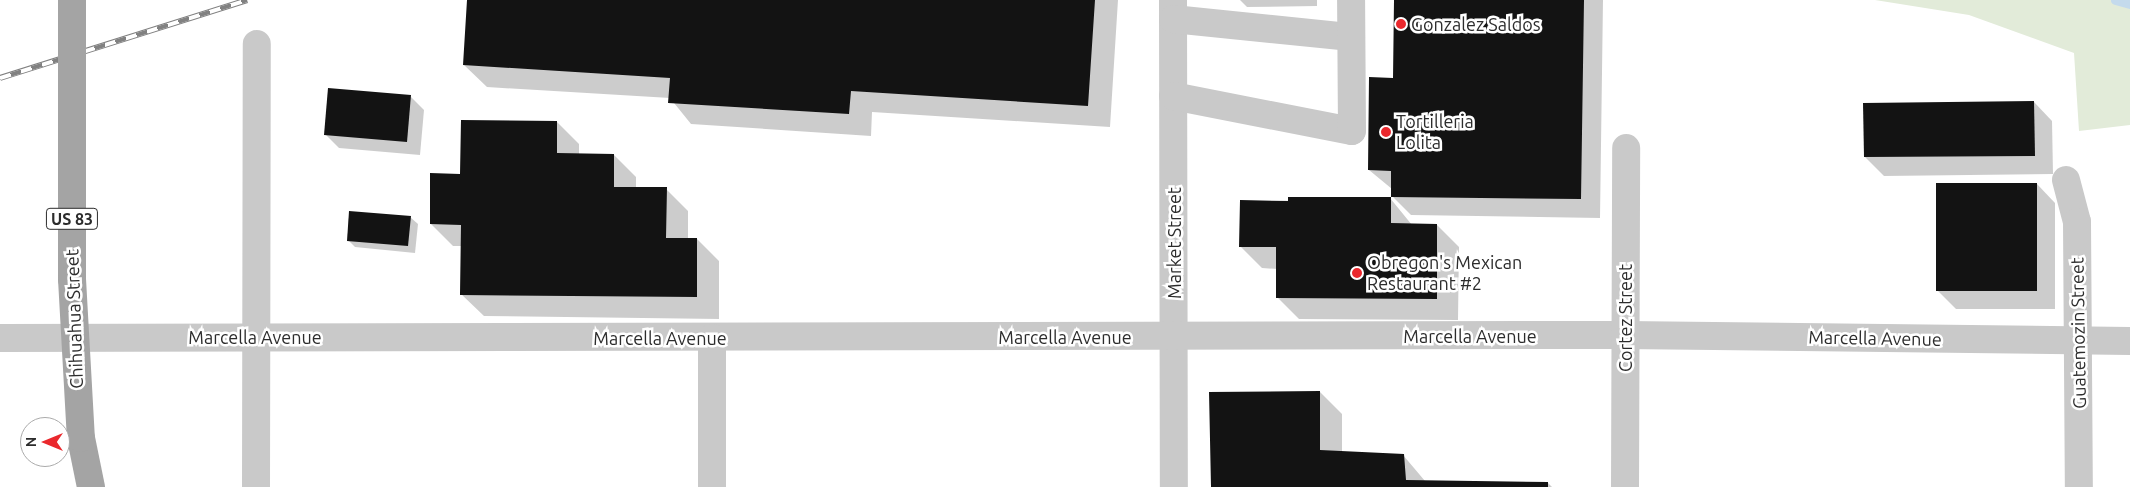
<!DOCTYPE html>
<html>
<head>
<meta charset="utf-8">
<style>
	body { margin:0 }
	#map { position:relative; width:2130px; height:487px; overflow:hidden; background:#fff; font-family:Ubuntu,sans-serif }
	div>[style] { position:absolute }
	.green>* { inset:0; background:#e2ebd9 }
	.shadow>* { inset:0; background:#0003 }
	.stream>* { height:9px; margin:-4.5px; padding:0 4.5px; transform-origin:4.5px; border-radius:4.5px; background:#c4daec }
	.building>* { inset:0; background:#131313 }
	.minor>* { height:28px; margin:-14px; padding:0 14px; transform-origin:14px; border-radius:14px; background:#c9c9c9 }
	.major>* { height:28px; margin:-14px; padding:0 14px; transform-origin:14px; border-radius:14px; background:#a4a4a4 }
	.rail>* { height:5.5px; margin-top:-2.75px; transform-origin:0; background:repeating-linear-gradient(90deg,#fff 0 11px,#818181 0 22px); box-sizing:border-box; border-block:1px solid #818181 }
	.major-bridge>* { height:28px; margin:-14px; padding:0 14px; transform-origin:14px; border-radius:14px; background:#a4a4a4 }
	.dots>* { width:14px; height:14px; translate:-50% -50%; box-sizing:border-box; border:2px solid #fff; border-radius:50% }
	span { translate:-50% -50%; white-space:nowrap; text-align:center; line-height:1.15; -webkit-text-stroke:5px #fff; paint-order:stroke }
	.shield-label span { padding:1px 4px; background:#fff; border:1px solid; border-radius:4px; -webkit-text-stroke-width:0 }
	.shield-label { font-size:16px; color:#2c2c2c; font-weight:700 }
	.poi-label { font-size:18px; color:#2c2c2c }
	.left { translate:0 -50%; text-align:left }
	.street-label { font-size:18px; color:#2c2c2c }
	.north { position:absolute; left:20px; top:417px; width:50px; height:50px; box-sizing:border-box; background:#fff; border:1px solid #ababab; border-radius:50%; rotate:270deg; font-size:14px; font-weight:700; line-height:20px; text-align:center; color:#2c2c2c }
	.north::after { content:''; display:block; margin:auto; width:18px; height:22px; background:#ea282d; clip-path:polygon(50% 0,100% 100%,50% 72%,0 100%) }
</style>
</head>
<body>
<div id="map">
	<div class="green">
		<div style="clip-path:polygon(1875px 0,2130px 0,2130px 125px,2079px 131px,2074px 53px,1969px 15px)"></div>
	</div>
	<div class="shadow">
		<div style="clip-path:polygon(468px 0,1118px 0,1110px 127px,872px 112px,871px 136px,691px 124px,670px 98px,487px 87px,464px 65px)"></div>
		<div style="clip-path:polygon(1240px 0,1317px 0,1317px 6px,1247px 7px)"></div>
		<div style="clip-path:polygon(1395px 0,1603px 0,1600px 218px,1411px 215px,1392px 196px,1392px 189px,1369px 170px,1394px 79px)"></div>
		<div style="clip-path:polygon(410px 96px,424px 110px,420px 155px,339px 148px,325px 134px)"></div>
		<div style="clip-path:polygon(2034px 102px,2052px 121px,2053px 174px,1884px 176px,1865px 157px)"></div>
		<div style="clip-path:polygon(557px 122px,579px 144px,579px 155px,614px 155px,636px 177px,636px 188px,666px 189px,688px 211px,688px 239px,697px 239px,719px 261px,719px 319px,484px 316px,461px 294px,462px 246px,453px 246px,431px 224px,461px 175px)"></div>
		<div style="clip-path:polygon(2037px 184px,2055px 203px,2055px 309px,1956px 309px,1937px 290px)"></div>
		<div style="clip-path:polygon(1390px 198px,1412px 225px,1437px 225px,1459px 247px,1458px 320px,1299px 319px,1277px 297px,1278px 269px,1262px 268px,1240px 246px,1241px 202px)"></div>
		<div style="clip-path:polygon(410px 217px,418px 224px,415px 253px,355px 247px,348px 240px)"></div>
		<div style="clip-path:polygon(1320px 392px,1342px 414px,1342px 452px,1403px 455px,1425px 481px,1548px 483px,1552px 487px,1212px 487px)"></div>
	</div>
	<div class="stream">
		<div style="left:2115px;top:0;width:16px;rotate:15deg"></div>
	</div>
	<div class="building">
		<div style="clip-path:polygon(467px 0,1095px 0,1088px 106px,851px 91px,849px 114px,668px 103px,670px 78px,463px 65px)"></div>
		<div style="clip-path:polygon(1394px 0,1584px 0,1581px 199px,1391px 197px,1391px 171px,1368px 170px,1369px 77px,1393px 78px)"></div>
		<div style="clip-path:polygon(328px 88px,411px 95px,407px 142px,324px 135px)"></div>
		<div style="clip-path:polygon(2034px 101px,2035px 156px,1864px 157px,1863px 103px)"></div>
		<div style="clip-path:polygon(461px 120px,557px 121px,557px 153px,614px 154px,614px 187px,667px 187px,666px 238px,697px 238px,697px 297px,460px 295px,461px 225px,430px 224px,430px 173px,460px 174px)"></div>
		<div style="clip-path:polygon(1936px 183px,2037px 183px,2037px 291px,1936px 291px)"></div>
		<div style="clip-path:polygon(1288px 197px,1391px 197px,1391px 223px,1437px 224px,1437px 299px,1276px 298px,1276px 247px,1239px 247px,1240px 200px,1288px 201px)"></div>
		<div style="clip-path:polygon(349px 211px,411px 216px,408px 246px,347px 241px)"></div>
		<div style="clip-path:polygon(1320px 391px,1320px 450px,1404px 454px,1406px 480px,1548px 482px,1548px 487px,1211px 487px,1209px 392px)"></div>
	</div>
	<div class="minor">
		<div style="left:1173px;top:0;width:487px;rotate:89.9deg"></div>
		<div style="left:1173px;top:19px;width:179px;rotate:5.8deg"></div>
		<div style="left:1173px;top:96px;width:182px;rotate:11.1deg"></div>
		<div style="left:1352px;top:131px;width:131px;rotate:-90.4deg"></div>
		<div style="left:2066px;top:180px;width:43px;rotate:75.3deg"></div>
		<div style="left:2077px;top:222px;width:265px;rotate:89.6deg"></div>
		<div style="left:0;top:338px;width:1625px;rotate:-0.11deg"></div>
		<div style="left:1625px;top:335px;width:505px;rotate:0.68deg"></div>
		<div style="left:712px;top:338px;width:149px;rotate:90deg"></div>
		<div style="left:256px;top:487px;width:443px;rotate:-89.9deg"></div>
		<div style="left:1625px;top:487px;width:339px;rotate:-89.8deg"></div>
	</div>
	<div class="major">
		<div style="left:81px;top:438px;width:50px;rotate:78.5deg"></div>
	</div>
	<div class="rail">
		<div style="left:0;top:78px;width:259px;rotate:-17.5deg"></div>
	</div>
	<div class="major-bridge">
		<div style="left:72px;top:0;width:279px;rotate:90deg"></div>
		<div style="left:72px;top:279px;width:159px;rotate:86.8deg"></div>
	</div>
	<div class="dots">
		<div style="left:1401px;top:24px;background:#ea282d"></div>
		<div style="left:1386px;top:132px;background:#ea282d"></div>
		<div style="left:1357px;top:273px;background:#ea282d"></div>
	</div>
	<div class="shield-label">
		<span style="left:72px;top:219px">US 83</span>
	</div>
	<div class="poi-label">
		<span class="left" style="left:1411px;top:24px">Gonzalez Saldos</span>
		<span class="left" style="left:1396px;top:132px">Tortilleria<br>Lolita</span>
		<span class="left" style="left:1367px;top:273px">Obregon's Mexican<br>Restaurant #2</span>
	</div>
	<div class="street-label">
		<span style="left:1174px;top:243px;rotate:-90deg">Market Street</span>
		<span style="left:1625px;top:318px;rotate:-90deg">Cortez Street</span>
		<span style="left:74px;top:319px;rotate:-92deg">Chihuahua Street</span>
		<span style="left:2078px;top:333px;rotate:-91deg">Guatemozin Street</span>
		<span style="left:1470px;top:336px">Marcella Avenue</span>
		<span style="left:255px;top:337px">Marcella Avenue</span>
		<span style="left:1065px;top:337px">Marcella Avenue</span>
		<span style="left:660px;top:338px">Marcella Avenue</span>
		<span style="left:1875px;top:338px;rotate:1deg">Marcella Avenue</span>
	</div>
	<div class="north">N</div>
</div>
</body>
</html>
